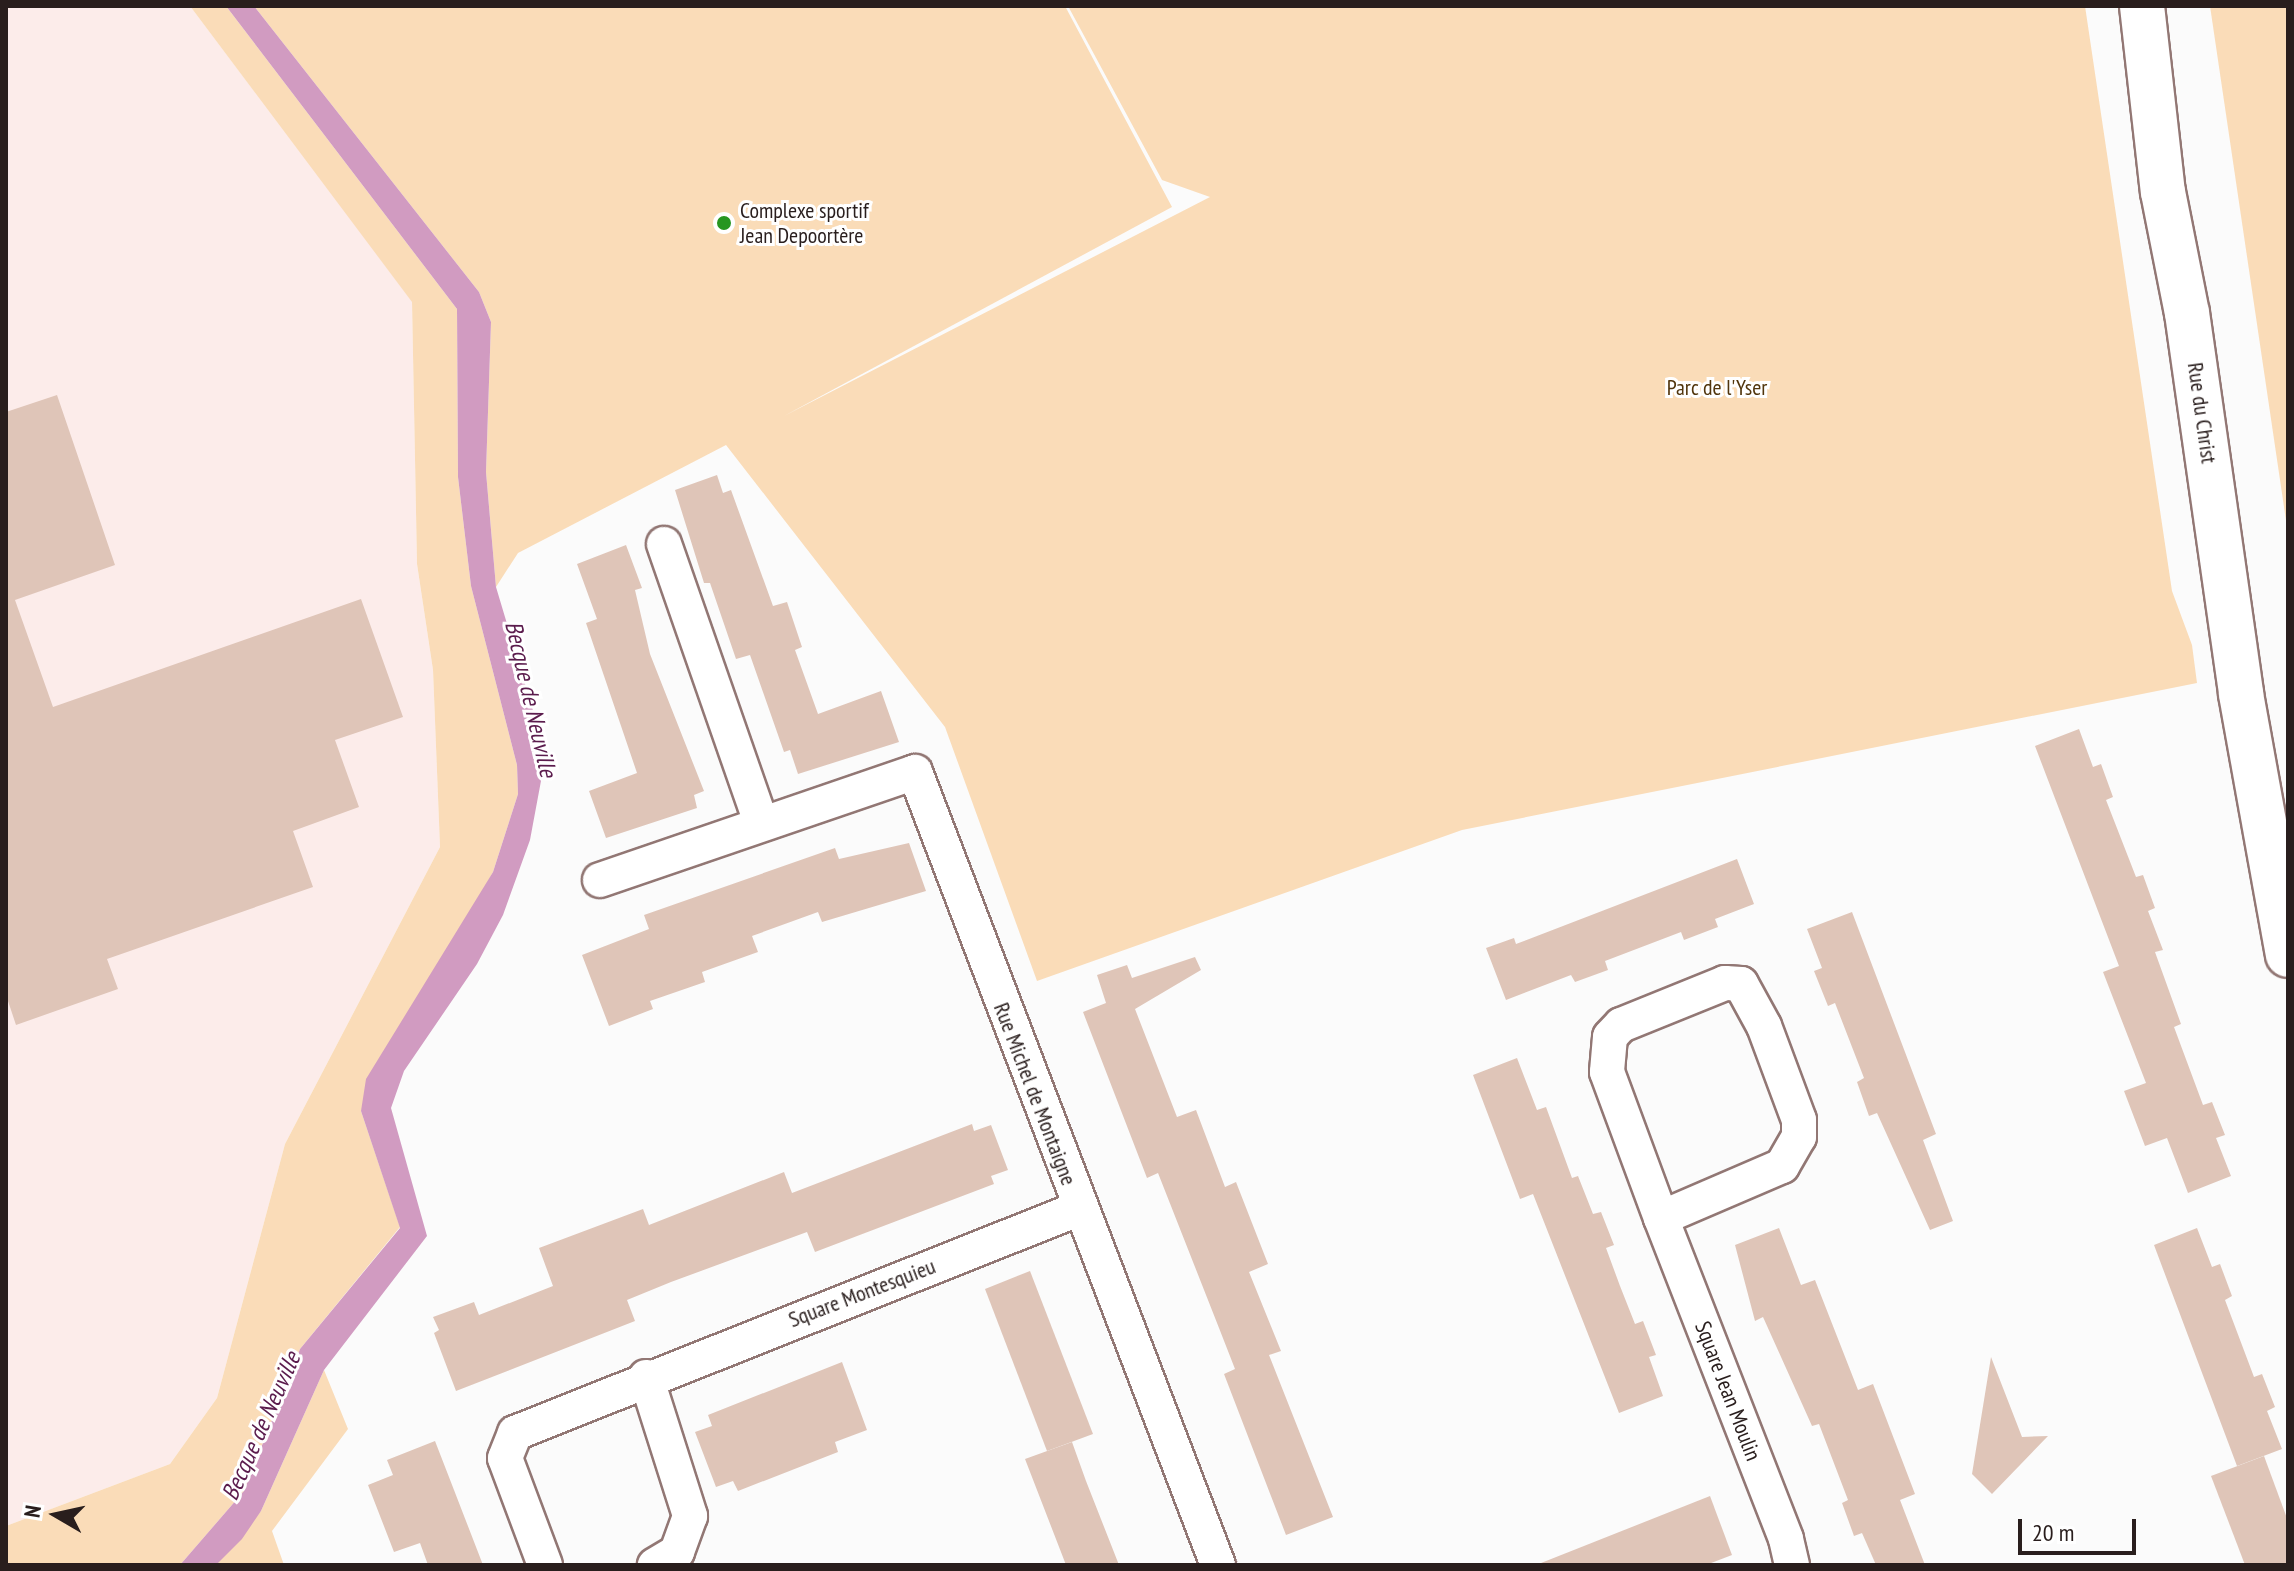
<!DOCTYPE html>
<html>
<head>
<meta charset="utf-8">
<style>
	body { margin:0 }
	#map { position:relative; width:2294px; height:1571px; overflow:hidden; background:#fbfbfb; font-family:"PT Sans Narrow",sans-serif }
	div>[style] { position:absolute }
	.built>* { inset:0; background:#fcecea }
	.green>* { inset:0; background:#fadcb8 }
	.water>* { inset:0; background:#d19bc1 }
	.building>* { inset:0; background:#dfc5b8 }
	.roads { filter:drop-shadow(2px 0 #927774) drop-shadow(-2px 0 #927774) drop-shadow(0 2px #927774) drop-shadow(0 -2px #927774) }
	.street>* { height:34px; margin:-17px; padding:0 17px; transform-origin:17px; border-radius:17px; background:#fff }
	.secondary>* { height:44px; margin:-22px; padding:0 22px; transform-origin:22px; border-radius:22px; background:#fff }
	.dots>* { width:22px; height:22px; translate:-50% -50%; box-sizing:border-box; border:4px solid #fff; border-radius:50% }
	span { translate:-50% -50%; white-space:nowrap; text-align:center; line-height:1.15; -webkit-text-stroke:6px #fff; paint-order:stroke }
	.poi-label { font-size:22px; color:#291e1d }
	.left { translate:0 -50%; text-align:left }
	.park-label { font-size:22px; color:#51350c }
	.street-label { font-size:22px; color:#291e1d }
	.water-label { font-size:24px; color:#5b1c4d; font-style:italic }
	.frame { position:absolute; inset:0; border:8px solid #291e1d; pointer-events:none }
	.north { position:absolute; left:16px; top:1475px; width:80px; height:80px; -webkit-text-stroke:6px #fff; paint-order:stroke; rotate:279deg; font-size:22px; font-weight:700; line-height:32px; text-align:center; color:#291e1d }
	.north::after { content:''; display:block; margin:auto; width:28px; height:36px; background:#291e1d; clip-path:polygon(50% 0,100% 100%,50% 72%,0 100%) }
	.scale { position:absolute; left:2018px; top:1519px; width:118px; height:36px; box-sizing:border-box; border:4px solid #291e1d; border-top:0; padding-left:10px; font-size:24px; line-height:28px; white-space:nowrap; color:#291e1d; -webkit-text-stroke:6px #fff; paint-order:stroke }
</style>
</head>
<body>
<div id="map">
	<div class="built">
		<div style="clip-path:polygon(6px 6px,190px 6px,412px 301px,417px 564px,433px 670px,440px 847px,285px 1144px,217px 1398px,170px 1464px,6px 1526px)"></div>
	</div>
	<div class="green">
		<div style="clip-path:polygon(190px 6px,226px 6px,457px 309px,458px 477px,471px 586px,517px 765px,518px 794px,493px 872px,361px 1111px,400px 1227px,300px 1349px,244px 1491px,180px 1565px,6px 1565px,6px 1526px,170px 1464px,217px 1398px,285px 1144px,440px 847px,433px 670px,417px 564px,412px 302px)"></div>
		<div style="clip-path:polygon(254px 6px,1065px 6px,1172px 207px,784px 416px,1210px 197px,1162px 180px,1068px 6px,2085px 6px,2172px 591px,2192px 645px,2197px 683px,1462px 830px,1037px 981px,945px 727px,726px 445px,518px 553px,496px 587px,486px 472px,491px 322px,479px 292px)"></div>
		<div style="clip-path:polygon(2210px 6px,2288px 6px,2288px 534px)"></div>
		<div style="clip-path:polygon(324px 1370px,348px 1429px,272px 1531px,284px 1565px,216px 1565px,261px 1511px)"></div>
	</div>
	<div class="water">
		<div style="clip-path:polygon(226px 6px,254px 6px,479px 292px,491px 322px,486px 472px,496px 587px,546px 754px,530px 840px,503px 915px,477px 964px,404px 1071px,391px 1108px,427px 1236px,324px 1370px,261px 1511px,242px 1539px,216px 1565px,180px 1565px,244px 1491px,300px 1349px,400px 1228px,361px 1111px,366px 1079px,493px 872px,518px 794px,517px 765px,471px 586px,458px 477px,457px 309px)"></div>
	</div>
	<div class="building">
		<div style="clip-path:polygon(57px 395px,115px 565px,15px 600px,53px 707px,361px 599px,403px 717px,335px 740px,359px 807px,293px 831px,313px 887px,107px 959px,118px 989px,16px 1025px,6px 995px,6px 412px)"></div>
		<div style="clip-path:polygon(717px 475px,723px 493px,731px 490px,773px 606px,787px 602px,802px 647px,795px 650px,818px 714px,881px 691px,899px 742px,798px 774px,790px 750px,784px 752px,750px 655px,736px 659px,710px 583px,704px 583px,675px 490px)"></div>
		<div style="clip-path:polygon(626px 545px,642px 588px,635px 590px,650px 654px,704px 791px,694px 795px,697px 808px,606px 838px,589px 791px,637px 773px,586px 623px,597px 619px,577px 564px)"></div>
		<div style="clip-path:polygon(2079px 729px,2093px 767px,2101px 764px,2113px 797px,2106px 800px,2136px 877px,2143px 875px,2155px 908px,2148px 911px,2163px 950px,2155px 952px,2181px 1024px,2174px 1027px,2203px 1105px,2212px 1102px,2225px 1135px,2216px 1138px,2231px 1176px,2188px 1193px,2167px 1138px,2145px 1146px,2124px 1091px,2146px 1083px,2103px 972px,2119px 966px,2035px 746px)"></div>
		<div style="clip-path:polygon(909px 843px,926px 891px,822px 922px,818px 912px,752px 936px,758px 952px,702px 972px,705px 982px,650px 1001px,653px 1009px,609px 1026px,582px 955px,649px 929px,644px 915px,835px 848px,839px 859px)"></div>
		<div style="clip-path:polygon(1737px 859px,1754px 904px,1715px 919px,1718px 927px,1684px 940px,1681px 932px,1605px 961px,1608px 970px,1575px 982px,1571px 975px,1506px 1000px,1486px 948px,1514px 938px,1516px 944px)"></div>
		<div style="clip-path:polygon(1852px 912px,1936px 1134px,1923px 1140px,1953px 1221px,1930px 1230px,1877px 1113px,1869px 1116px,1857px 1082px,1864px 1078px,1835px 1003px,1828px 1006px,1814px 971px,1822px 968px,1807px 929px)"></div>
		<div style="clip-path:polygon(1195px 957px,1201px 970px,1135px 1009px,1177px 1117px,1196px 1110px,1225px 1187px,1236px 1182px,1268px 1264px,1249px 1272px,1281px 1351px,1269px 1355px,1333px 1517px,1286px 1535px,1224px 1374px,1235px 1369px,1219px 1328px,1158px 1173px,1147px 1178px,1083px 1012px,1106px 1003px,1097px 975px,1127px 965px,1132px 978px)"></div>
		<div style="clip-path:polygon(1517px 1058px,1537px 1110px,1546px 1107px,1572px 1178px,1578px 1176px,1593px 1214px,1601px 1212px,1614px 1245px,1606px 1248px,1620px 1286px,1635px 1324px,1643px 1321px,1656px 1355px,1649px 1357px,1663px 1396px,1619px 1413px,1533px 1194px,1520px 1199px,1473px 1075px)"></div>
		<div style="clip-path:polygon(972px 1124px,974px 1131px,991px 1125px,1008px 1170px,991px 1176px,994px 1184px,815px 1252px,807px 1232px,671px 1282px,627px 1300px,635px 1321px,456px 1391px,434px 1333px,439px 1330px,433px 1317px,474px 1302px,479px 1315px,553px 1286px,539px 1248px,643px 1209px,649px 1225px,784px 1172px,792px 1193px)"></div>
		<div style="clip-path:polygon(1779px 1228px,1801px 1285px,1815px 1280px,1858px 1390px,1873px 1384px,1915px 1494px,1900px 1500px,1925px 1565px,1876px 1565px,1862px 1533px,1854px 1536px,1842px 1503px,1848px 1500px,1819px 1424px,1812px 1426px,1763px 1317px,1755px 1321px,1735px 1245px)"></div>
		<div style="clip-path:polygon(2197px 1228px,2212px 1267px,2220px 1264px,2232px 1296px,2225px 1300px,2254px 1377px,2262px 1374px,2275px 1407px,2267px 1411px,2282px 1449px,2237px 1466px,2154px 1245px)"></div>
		<div style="clip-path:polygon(1030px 1271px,1093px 1434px,1047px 1451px,985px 1289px)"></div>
		<div style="clip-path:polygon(1991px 1357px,2022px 1437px,2048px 1436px,1992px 1494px,1972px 1474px)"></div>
		<div style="clip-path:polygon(842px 1362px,867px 1430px,835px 1442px,838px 1452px,738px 1491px,733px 1481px,716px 1487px,695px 1432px,712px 1426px,708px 1415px)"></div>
		<div style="clip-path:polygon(435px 1441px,454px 1490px,483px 1565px,428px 1565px,420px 1543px,394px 1552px,368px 1485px,393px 1475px,387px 1460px)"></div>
		<div style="clip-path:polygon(1072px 1442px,1086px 1481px,1119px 1565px,1066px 1565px,1025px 1459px)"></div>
		<div style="clip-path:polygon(2264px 1456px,2288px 1521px,2288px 1565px,2245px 1565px,2211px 1476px)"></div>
		<div style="clip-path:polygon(1710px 1496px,1732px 1555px,1706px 1565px,1536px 1565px)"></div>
	</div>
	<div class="roads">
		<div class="street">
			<div style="left:664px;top:544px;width:295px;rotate:70.8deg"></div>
			<div style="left:600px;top:880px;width:333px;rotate:-18.9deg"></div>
			<div style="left:915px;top:772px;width:849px;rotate:69.09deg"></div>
			<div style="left:1661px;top:1218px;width:132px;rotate:-23.3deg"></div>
			<div style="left:1782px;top:1166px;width:34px;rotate:-60deg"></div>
			<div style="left:1799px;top:1137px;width:17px;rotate:-90deg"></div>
			<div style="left:1799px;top:1120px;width:100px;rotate:-110.4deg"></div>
			<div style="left:1764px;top:1026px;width:48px;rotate:-118.7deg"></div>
			<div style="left:1741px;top:984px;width:16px;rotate:-176deg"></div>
			<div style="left:1725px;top:983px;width:112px;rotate:158deg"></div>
			<div style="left:1621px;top:1025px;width:16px;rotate:133deg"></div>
			<div style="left:1610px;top:1037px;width:35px;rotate:95deg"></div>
			<div style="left:1607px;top:1072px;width:156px;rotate:69.7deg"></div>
			<div style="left:1661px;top:1218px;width:344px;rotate:68.7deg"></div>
			<div style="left:1786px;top:1539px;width:27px;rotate:77deg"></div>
			<div style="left:646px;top:1377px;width:146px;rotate:72.4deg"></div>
			<div style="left:690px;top:1516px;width:38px;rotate:110deg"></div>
			<div style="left:677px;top:1552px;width:26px;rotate:149deg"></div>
			<div style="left:545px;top:1565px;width:114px;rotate:-110.5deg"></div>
			<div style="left:505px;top:1458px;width:27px;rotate:-68deg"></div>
			<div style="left:515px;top:1433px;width:606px;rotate:-21.7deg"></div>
		</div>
		<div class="secondary">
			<div style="left:2142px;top:6px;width:187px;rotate:83.6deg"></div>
			<div style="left:2163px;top:192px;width:123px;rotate:78.8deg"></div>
			<div style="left:2187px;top:313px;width:385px;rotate:81.9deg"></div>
			<div style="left:2241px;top:694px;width:265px;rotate:79.8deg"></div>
		</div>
	</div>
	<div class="dots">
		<div style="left:724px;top:223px;background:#279621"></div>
	</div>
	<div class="poi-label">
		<span class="left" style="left:740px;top:223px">Complexe sportif<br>Jean Depoortère</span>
	</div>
	<div class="park-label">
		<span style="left:1717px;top:388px">Parc de l'Yser</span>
	</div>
	<div class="street-label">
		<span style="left:2202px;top:413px;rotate:82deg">Rue du Christ</span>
		<span style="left:1035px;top:1094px;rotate:69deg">Rue Michel de Montaigne</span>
		<span style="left:862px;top:1293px;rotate:-21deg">Square Montesquieu</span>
		<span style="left:1728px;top:1391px;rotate:69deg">Square Jean Moulin</span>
	</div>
	<div class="water-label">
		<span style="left:531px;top:699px;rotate:77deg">Becque de Neuville</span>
		<span style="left:261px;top:1426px;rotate:-66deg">Becque de Neuville</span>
	</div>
	<div class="frame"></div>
	<div class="north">N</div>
	<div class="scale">20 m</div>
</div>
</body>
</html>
